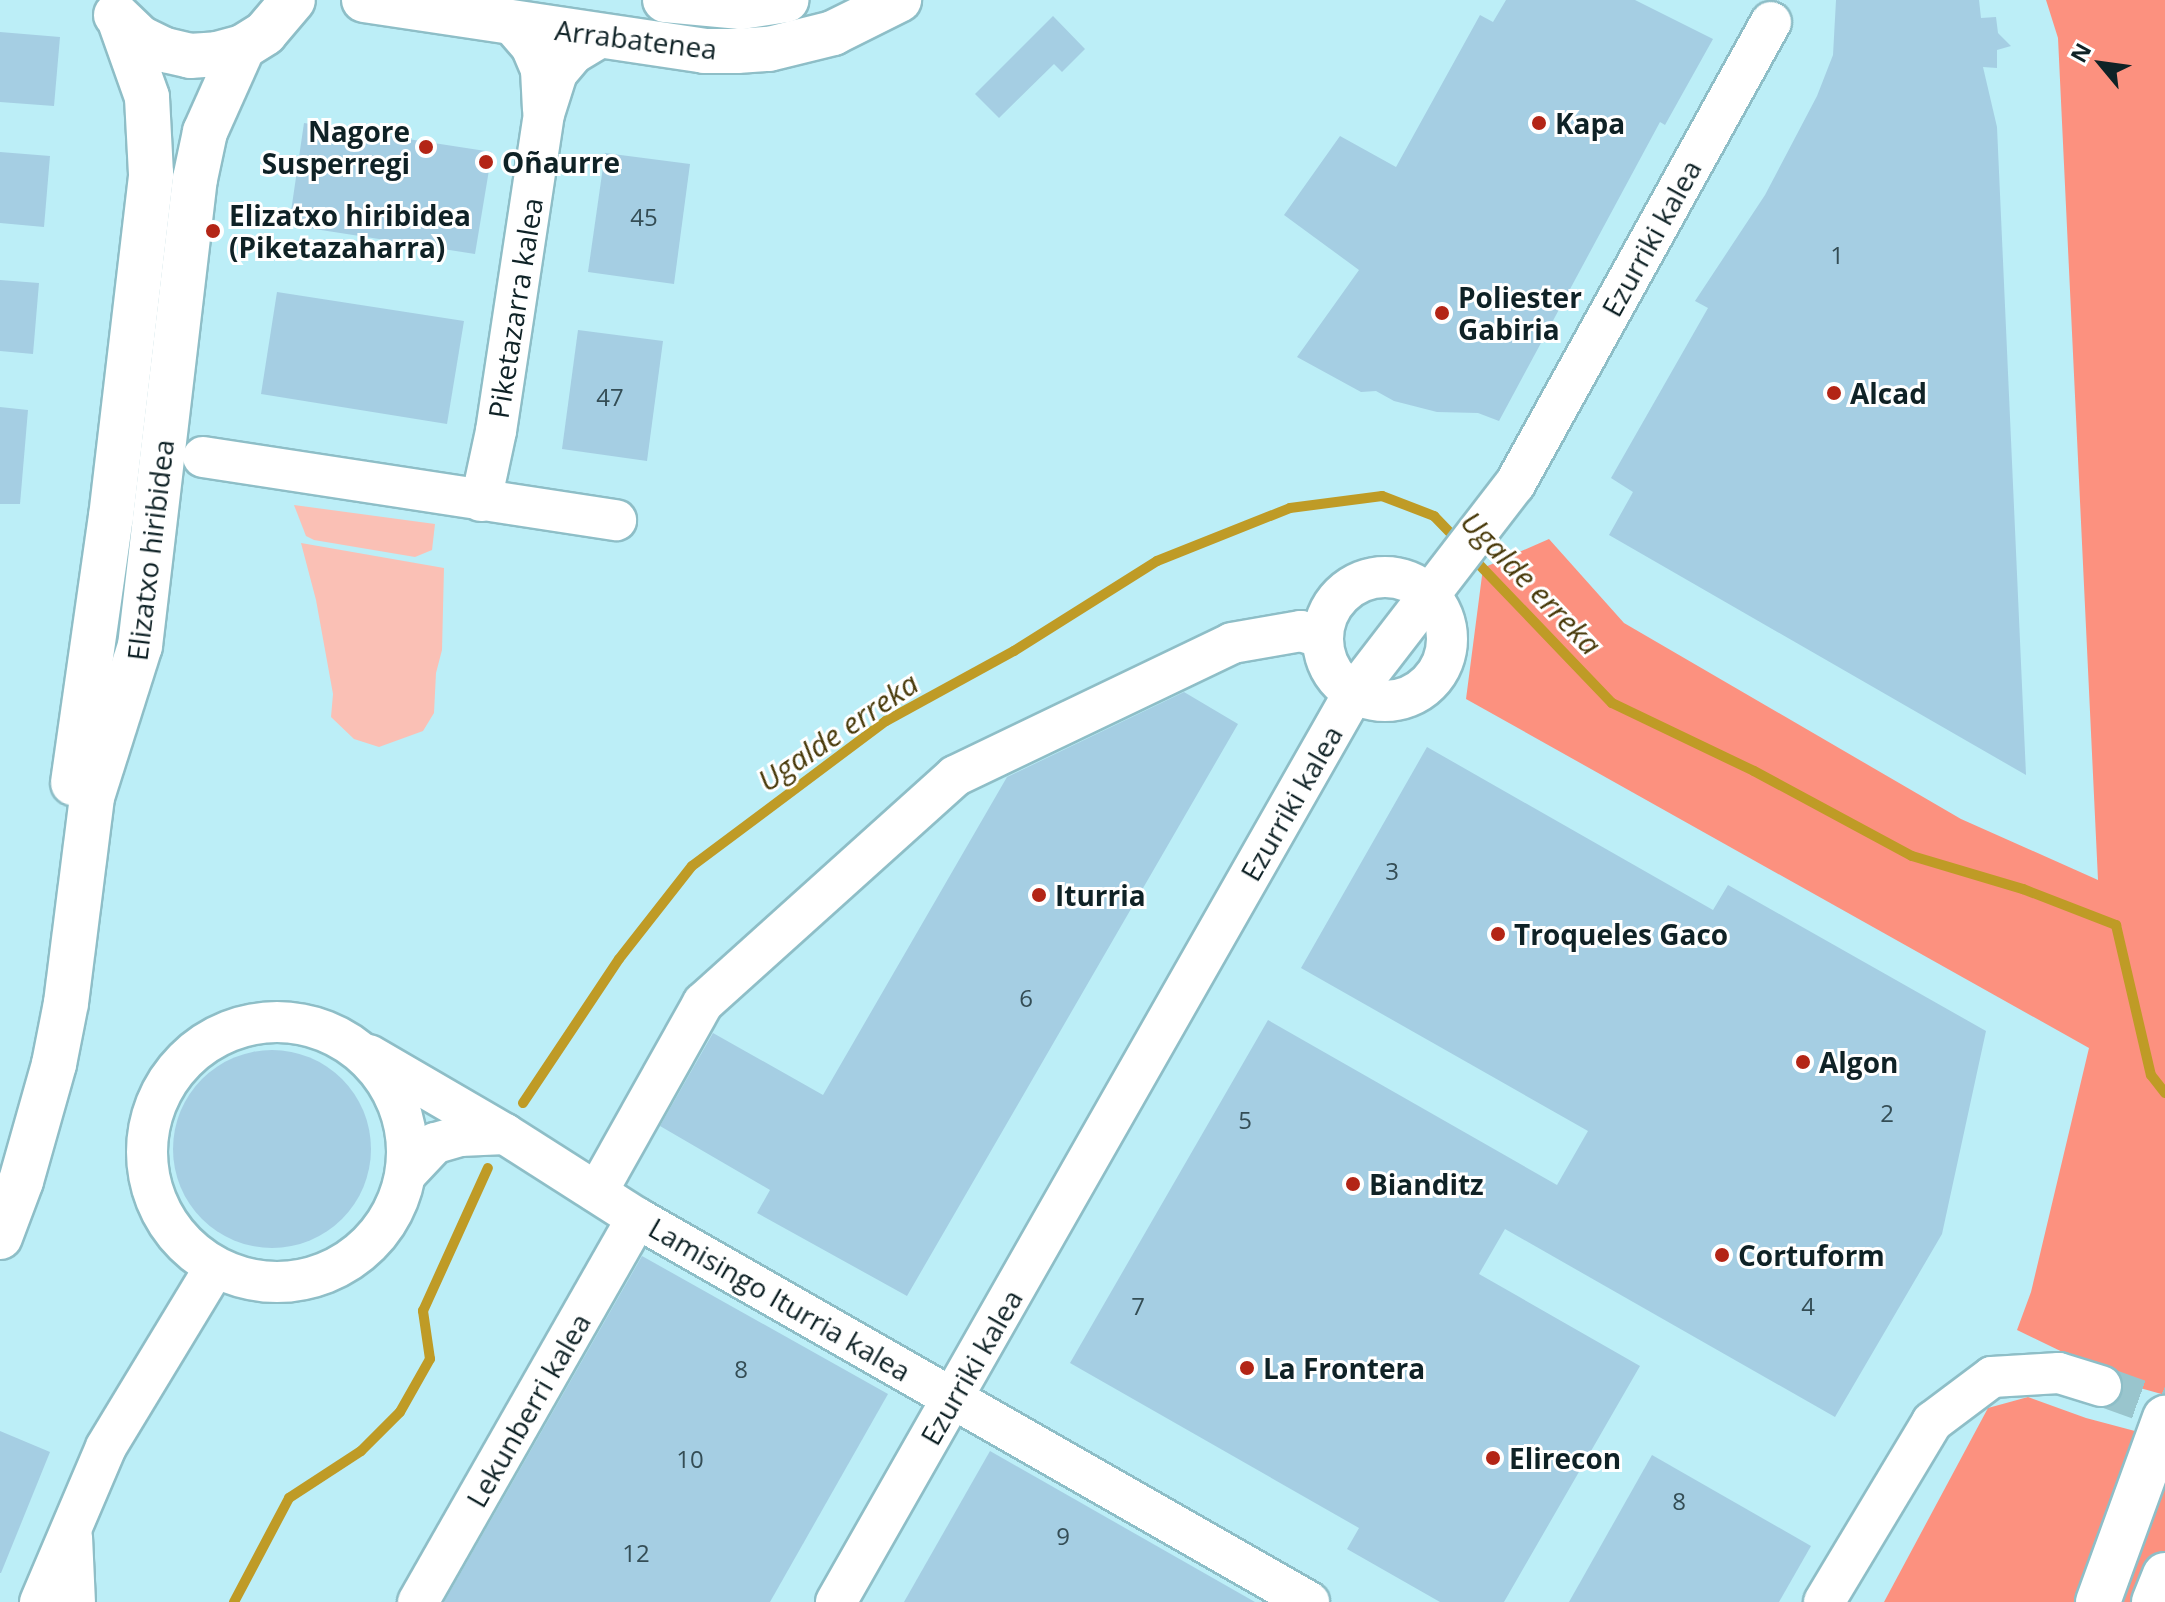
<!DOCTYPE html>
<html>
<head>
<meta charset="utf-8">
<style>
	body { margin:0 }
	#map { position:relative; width:2165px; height:1602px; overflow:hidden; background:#bceef7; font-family:"Open Sans",sans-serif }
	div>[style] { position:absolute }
	.green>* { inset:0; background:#fac0b5 }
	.forest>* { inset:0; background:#fc917f }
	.stream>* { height:10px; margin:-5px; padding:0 5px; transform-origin:5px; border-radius:5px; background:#bf9b26 }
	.building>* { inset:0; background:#a5cee3 }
	.round { border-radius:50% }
	.minor-tunnel>* { height:40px; margin-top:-20px; transform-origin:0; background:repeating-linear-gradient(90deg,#99c5cd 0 40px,transparent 0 60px) }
	.roads { filter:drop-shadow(2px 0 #8ebec7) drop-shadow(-2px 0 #8ebec7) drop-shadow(0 2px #8ebec7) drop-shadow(0 -2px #8ebec7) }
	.minor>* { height:40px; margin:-20px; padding:0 20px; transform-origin:20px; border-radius:20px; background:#fff }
	.minor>.ring { margin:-20px; padding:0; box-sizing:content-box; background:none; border:40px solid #fff; border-radius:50% }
	.major>* { height:44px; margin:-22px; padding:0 22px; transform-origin:22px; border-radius:22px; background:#fff }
	.highway>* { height:44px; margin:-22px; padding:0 22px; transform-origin:22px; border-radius:22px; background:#fff }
	.dots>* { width:22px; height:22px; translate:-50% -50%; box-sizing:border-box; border:4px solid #fff; border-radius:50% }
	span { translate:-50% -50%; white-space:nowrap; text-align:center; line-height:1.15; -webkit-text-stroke:6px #fff; paint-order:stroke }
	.number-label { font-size:24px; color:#344d55 }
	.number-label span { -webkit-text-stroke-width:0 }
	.street-label { font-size:28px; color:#0f2226 }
	.poi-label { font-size:28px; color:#0f2226; font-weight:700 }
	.left { translate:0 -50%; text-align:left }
	.right { translate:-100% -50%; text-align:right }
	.water-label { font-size:30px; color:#483909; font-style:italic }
	.north { position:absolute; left:2061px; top:24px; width:80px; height:80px; -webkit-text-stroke:6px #fff; paint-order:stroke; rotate:299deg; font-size:22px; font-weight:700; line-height:32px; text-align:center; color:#0f2226 }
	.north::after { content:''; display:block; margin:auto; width:28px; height:36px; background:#0f2226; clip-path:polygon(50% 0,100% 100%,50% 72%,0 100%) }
</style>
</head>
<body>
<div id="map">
	<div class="green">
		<div style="clip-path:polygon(294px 505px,435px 524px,432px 550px,415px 557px,314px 540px,306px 536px)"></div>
		<div style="clip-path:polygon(301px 543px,444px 568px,442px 650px,436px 673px,434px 713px,423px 731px,379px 747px,354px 739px,331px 717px,333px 694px,316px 600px)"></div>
	</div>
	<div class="forest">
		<div style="clip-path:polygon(2046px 0,2165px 0,2165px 1395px,2133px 1386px,2017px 1330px,2031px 1292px,2089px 1048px,1466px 699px,1483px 568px,1549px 539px,1624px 623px,1961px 819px,2098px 880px,2058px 38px)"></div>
		<div style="clip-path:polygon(2028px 1397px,2086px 1418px,2165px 1439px,2165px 1602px,1884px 1602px,1988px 1408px)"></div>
	</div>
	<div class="stream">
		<div style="left:1470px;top:555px;width:205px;rotate:46.2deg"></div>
		<div style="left:1612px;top:703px;width:157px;rotate:25.6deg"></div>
		<div style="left:1754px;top:771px;width:179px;rotate:28.3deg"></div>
		<div style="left:1912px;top:856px;width:116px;rotate:16.6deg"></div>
		<div style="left:2023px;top:889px;width:100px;rotate:21.2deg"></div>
		<div style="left:2116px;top:925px;width:154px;rotate:76.9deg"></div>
		<div style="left:2151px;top:1075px;width:23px;rotate:52deg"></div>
		<div style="left:523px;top:1103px;width:173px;rotate:-56.3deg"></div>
		<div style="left:619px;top:959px;width:118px;rotate:-51.9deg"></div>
		<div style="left:692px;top:866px;width:242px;rotate:-36.8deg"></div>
		<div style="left:886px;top:721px;width:146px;rotate:-28.7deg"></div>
		<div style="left:1014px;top:651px;width:169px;rotate:-32.2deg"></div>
		<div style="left:1157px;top:561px;width:143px;rotate:-21.7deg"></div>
		<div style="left:1290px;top:508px;width:93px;rotate:-7.4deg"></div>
		<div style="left:1382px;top:496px;width:56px;rotate:21deg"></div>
		<div style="left:1434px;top:516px;width:37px;rotate:46deg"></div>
		<div style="left:234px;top:1602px;width:118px;rotate:-62.1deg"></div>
		<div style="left:289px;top:1498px;width:86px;rotate:-33.1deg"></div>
		<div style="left:361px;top:1451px;width:55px;rotate:-45deg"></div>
		<div style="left:400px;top:1412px;width:61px;rotate:-60.5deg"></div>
		<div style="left:430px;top:1359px;width:49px;rotate:-98.3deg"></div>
		<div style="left:423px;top:1311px;width:157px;rotate:-65.6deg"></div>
	</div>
	<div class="building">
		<div style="clip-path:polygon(1506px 0,1635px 0,1713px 39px,1665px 125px,1660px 122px,1499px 421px,1478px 413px,1437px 412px,1394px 401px,1376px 391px,1361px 392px,1297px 357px,1359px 270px,1284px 215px,1340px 136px,1396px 167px,1480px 15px,1493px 22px)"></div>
		<div style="clip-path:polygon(1836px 0,1979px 0,1981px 18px,1996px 17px,1998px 33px,2011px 46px,1997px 50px,1997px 68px,1983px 67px,1997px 127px,2026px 775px,1609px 535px,1633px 492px,1611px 478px,1708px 308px,1695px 301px,1765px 195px,1817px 96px,1833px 55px)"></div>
		<div style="clip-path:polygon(1053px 16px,1085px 49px,1062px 72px,1054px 64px,999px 118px,975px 94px)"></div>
		<div style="clip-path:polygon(0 32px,60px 37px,54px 106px,0 102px)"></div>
		<div style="clip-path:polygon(304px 123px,492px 152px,475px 254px,289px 225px)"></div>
		<div style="clip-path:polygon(0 152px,50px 156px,44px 227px,0 223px)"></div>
		<div style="clip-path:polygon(605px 153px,690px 164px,674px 284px,588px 272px)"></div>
		<div style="clip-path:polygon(0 280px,39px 283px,33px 354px,0 351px)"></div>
		<div style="clip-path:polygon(277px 292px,464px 321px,447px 424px,261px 394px)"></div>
		<div style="clip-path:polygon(578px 330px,663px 341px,647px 461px,562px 449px)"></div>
		<div style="clip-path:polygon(0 407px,28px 410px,20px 504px,0 504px)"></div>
		<div style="clip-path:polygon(1184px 692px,1238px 724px,907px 1296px,757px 1213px,770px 1190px,660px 1126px,713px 1033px,823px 1095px,1007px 777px)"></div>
		<div style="clip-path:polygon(1427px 747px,1713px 910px,1728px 885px,1986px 1031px,1942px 1234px,1835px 1417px,1505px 1229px,1479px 1274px,1640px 1366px,1504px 1602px,1440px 1602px,1347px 1549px,1359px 1528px,1070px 1363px,1268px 1020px,1557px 1185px,1588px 1131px,1301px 968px)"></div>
		<div class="round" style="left:173px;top:1050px;width:198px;height:198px"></div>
		<div style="clip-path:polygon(642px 1256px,888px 1394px,770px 1602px,444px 1602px)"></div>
		<div style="clip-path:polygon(0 1431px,50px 1452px,1px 1573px,0 1573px)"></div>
		<div style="clip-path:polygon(990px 1451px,1255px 1602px,904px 1602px)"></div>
		<div style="clip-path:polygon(1652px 1455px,1811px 1546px,1779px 1602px,1569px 1602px)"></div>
	</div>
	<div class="minor-tunnel">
		<div style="left:2101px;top:1386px;width:68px;rotate:19.8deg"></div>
	</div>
	<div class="roads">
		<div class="minor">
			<div style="left:510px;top:22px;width:32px;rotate:49deg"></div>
			<div style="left:531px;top:46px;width:26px;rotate:67deg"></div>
			<div style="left:541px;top:70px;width:40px;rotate:87.1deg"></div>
			<div style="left:203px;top:457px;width:418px;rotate:8.7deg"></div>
			<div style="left:481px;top:501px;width:72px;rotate:-77.9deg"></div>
			<div style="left:496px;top:431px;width:321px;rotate:-81.4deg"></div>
			<div style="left:544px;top:114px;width:43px;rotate:-72.4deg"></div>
			<div style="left:557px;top:73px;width:26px;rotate:-50deg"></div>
			<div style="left:574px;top:53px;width:33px;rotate:-31deg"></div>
			<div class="ring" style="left:1323px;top:577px;width:84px;height:84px"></div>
			<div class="ring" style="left:147px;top:1022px;width:220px;height:220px"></div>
			<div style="left:369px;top:1055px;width:157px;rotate:30.2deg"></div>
			<div style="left:505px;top:1134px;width:45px;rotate:177.5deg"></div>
			<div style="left:460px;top:1136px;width:26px;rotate:164deg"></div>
			<div style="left:435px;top:1143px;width:42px;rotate:133.1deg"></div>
			<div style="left:505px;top:1134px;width:156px;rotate:32.5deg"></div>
			<div style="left:637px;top:1218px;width:774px;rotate:29.74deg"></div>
			<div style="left:597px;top:1192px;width:217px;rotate:-60.7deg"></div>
			<div style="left:703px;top:1003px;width:339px;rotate:-42deg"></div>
			<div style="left:955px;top:776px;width:307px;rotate:-25.6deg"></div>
			<div style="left:1232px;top:643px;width:70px;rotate:-9.9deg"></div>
			<div style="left:1301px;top:631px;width:22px;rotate:18deg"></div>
			<div style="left:72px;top:1537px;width:65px;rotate:87.4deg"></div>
			<div style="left:40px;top:1602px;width:168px;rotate:-66.9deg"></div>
			<div style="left:106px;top:1447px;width:210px;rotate:-58.8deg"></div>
			<div style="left:418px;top:1602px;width:442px;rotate:-60.3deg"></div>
			<div style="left:836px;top:1602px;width:1045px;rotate:-60.34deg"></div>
			<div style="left:1353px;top:694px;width:265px;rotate:-52.4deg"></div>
			<div style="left:1515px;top:484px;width:528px;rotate:-61.01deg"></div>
			<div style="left:1824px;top:1602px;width:210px;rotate:-59deg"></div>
			<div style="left:1932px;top:1422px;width:75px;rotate:-36.9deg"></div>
			<div style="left:1992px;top:1377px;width:67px;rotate:-3.4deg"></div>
			<div style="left:2059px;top:1373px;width:44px;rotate:17.2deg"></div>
		</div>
		<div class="major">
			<div style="left:364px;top:0;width:344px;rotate:8.5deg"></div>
			<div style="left:704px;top:51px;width:33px"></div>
			<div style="left:737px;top:51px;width:32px;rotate:-4deg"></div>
			<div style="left:769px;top:49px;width:66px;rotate:-14deg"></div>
			<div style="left:833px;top:33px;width:74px;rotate:-26.6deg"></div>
			<div style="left:665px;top:0;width:76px;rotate:5.3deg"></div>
			<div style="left:741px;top:7px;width:46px;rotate:-8.8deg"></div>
			<div style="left:116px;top:15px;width:33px;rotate:44deg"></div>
			<div style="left:140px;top:38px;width:28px;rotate:26deg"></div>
			<div style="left:165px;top:50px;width:26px;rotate:13deg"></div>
			<div style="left:190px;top:56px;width:27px;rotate:-4deg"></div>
			<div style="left:217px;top:54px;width:27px;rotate:-15deg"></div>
			<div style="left:243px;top:47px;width:26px;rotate:-32deg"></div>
			<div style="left:265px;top:33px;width:43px;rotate:-49.7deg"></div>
			<div style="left:73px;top:783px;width:269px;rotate:-81.9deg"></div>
			<div style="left:111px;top:517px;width:345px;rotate:-83.3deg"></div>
			<div style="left:151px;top:174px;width:77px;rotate:-93deg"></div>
			<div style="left:147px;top:97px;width:81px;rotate:-109.6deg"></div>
			<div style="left:0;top:1237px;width:60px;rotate:-69.4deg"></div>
			<div style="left:21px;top:1181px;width:122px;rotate:-74.2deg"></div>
			<div style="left:54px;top:1064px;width:62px;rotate:-78.9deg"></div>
			<div style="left:66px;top:1003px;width:208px;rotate:-82.8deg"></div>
			<div style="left:92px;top:797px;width:158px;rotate:-72.4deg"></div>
			<div style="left:140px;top:646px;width:470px;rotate:-83.3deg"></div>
			<div style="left:195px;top:179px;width:48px;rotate:-78deg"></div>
			<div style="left:205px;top:132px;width:93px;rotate:-65.9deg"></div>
		</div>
		<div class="highway">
			<div style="left:2098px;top:1602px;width:196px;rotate:-70deg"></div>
			<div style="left:2154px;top:1602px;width:29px;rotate:-68deg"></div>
		</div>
	</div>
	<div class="dots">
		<div style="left:1539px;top:123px;background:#b32516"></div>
		<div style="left:426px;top:147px;background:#b32516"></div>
		<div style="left:486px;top:162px;background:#b32516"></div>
		<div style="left:213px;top:231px;background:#b32516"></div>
		<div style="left:1442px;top:313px;background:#b32516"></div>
		<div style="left:1834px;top:393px;background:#b32516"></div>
		<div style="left:1039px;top:895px;background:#b32516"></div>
		<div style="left:1498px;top:934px;background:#b32516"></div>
		<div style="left:1803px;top:1062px;background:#b32516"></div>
		<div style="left:1353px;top:1184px;background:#b32516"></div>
		<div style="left:1722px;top:1255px;background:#b32516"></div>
		<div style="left:1247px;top:1368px;background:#b32516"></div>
		<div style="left:1493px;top:1458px;background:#b32516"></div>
	</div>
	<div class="number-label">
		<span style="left:644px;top:217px">45</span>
		<span style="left:1837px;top:255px">1</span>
		<span style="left:610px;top:397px">47</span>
		<span style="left:1392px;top:871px">3</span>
		<span style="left:1026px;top:998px">6</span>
		<span style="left:1887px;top:1113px">2</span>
		<span style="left:1245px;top:1120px">5</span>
		<span style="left:1138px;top:1306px">7</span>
		<span style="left:1808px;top:1306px">4</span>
		<span style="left:741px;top:1369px">8</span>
		<span style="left:690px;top:1459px">10</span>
		<span style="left:1679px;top:1501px">8</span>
		<span style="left:1063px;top:1536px">9</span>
		<span style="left:636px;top:1553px">12</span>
	</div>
	<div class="street-label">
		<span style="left:636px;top:39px;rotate:7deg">Arrabatenea</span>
		<span style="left:1651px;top:238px;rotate:-61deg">Ezurriki kalea</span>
		<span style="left:515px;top:308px;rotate:-81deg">Piketazarra kalea</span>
		<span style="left:150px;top:550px;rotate:-83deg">Elizatxo hiribidea</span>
		<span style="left:1291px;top:803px;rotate:-60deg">Ezurriki kalea</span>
		<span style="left:780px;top:1299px;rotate:30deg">Lamisingo Iturria kalea</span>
		<span style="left:971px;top:1367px;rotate:-60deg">Ezurriki kalea</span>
		<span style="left:528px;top:1410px;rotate:-60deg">Lekunberri kalea</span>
	</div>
	<div class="poi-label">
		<span class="left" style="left:1555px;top:123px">Kapa</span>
		<span class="right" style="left:410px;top:147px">Nagore<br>Susperregi</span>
		<span class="left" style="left:502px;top:162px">Oñaurre</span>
		<span class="left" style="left:229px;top:231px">Elizatxo hiribidea<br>(Piketazaharra)</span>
		<span class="left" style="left:1458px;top:313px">Poliester<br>Gabiria</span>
		<span class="left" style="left:1850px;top:393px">Alcad</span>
		<span class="left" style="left:1055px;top:895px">Iturria</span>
		<span class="left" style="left:1514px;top:934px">Troqueles Gaco</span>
		<span class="left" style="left:1819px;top:1062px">Algon</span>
		<span class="left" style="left:1369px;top:1184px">Bianditz</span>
		<span class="left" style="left:1738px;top:1255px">Cortuform</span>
		<span class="left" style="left:1263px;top:1368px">La Frontera</span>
		<span class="left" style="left:1509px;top:1458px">Elirecon</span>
	</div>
	<div class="water-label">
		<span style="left:1531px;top:583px;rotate:46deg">Ugalde erreka</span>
		<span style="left:838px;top:732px;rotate:-34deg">Ugalde erreka</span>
	</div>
	<div class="north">N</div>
</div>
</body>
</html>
